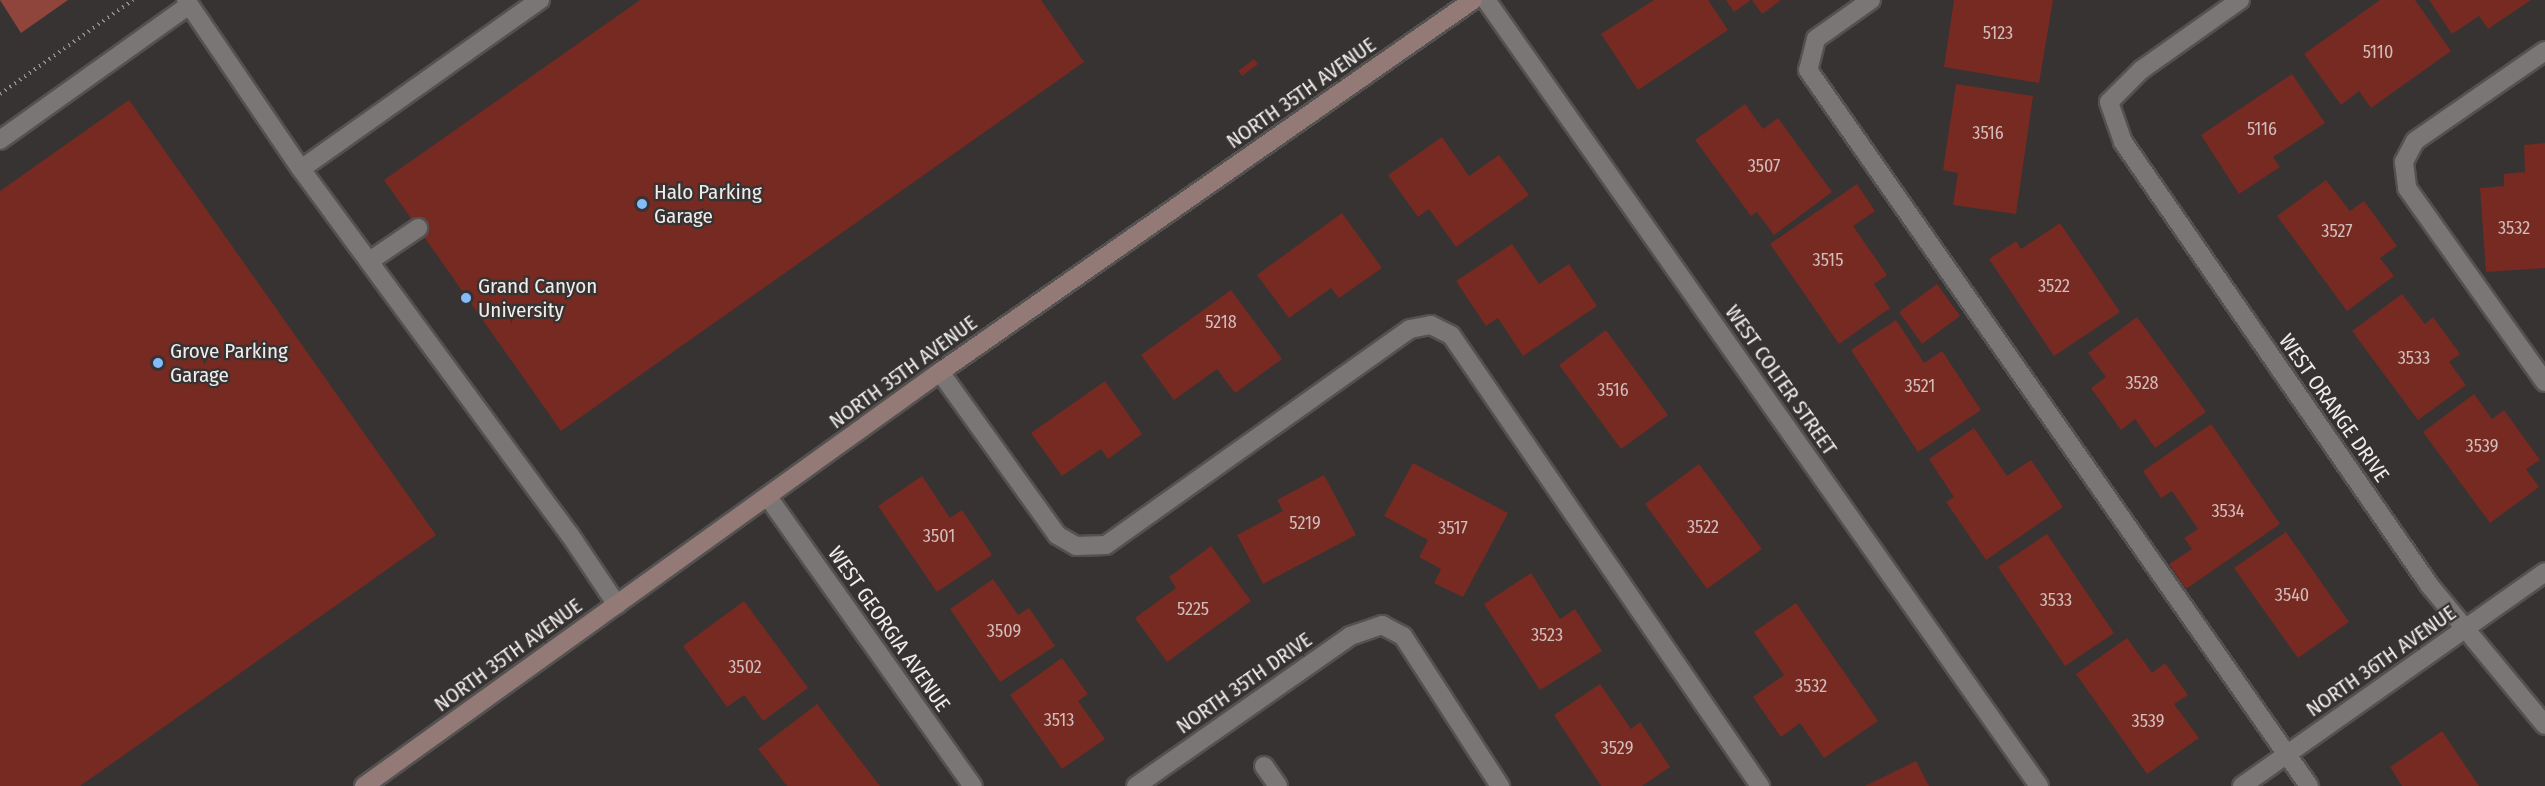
<!DOCTYPE html>
<html>
<head>
<meta charset="utf-8">
<style>
	body { margin:0 }
	#map { position:relative; width:2545px; height:786px; overflow:hidden; background:#363332; font-family:"Fira Sans Condensed",sans-serif }
	div>[style] { position:absolute }
	.green>* { inset:0; background:#8f453b }
	.building>* { inset:0; background:#762a22 }
	.path>* { height:4px; margin-top:-2px; transform-origin:0; background:repeating-linear-gradient(90deg,#918e8e 0 1.5px,transparent 0 6px) }
	.roads { filter:drop-shadow(2px 0 #545151) drop-shadow(-2px 0 #545151) drop-shadow(0 2px #545151) drop-shadow(0 -2px #545151) }
	.service>* { height:18px; margin:-9px; padding:0 9px; transform-origin:9px; border-radius:9px; background:#7a7675 }
	.minor>* { height:18px; margin:-9px; padding:0 9px; transform-origin:9px; border-radius:9px; background:#7a7675 }
	.secondary>* { height:18px; margin:-9px; padding:0 9px; transform-origin:9px; border-radius:9px; background:#947a76 }
	.dots>* { width:16px; height:16px; translate:-50% -50%; box-sizing:border-box; border:3px solid #363332; border-radius:50% }
	span { translate:-50% -50%; white-space:nowrap; text-align:center; line-height:1.15; -webkit-text-stroke:4.5px #363332; paint-order:stroke }
	.number-label { font-size:18px; color:#d1bcba }
	.number-label span { -webkit-text-stroke-width:0 }
	.street-label { font-size:21px; color:#efecec }
	.poi-label { font-size:21px; color:#efecec }
	.left { translate:0 -50%; text-align:left }
</style>
</head>
<body>
<div id="map">
	<div class="green">
		<div style="clip-path:polygon(0 0,68px 0,21px 33px)"></div>
	</div>
	<div class="building">
		<div style="clip-path:polygon(640px 0,1041px 0,1084px 62px,561px 431px,384px 180px)"></div>
		<div style="clip-path:polygon(1654px 0,1708px 0,1728px 30px,1638px 90px,1601px 34px)"></div>
		<div style="clip-path:polygon(1726px 0,1751px 0,1734px 12px)"></div>
		<div style="clip-path:polygon(1752px 0,1781px 0,1762px 14px)"></div>
		<div style="clip-path:polygon(1954px 0,2053px 0,2039px 83px,1944px 67px)"></div>
		<div style="clip-path:polygon(2380px 0,2415px 0,2451px 51px,2371px 108px,2359px 91px,2341px 105px,2304px 54px)"></div>
		<div style="clip-path:polygon(2429px 0,2531px 0,2488px 29px,2479px 16px,2452px 34px)"></div>
		<div style="clip-path:polygon(1254px 59px,1258px 64px,1242px 76px,1238px 71px)"></div>
		<div style="clip-path:polygon(2292px 74px,2325px 123px,2273px 157px,2280px 167px,2239px 194px,2201px 135px)"></div>
		<div style="clip-path:polygon(1956px 84px,2033px 96px,2016px 214px,1953px 205px,1958px 173px,1943px 170px)"></div>
		<div style="clip-path:polygon(129px 100px,436px 535px,80px 786px,0 786px,0 191px)"></div>
		<div style="clip-path:polygon(1745px 104px,1763px 129px,1778px 118px,1832px 192px,1774px 235px,1757px 212px,1751px 216px,1695px 140px)"></div>
		<div style="clip-path:polygon(1442px 137px,1469px 176px,1499px 155px,1529px 195px,1456px 247px,1429px 209px,1418px 217px,1388px 175px)"></div>
		<div style="clip-path:polygon(2545px 143px,2545px 268px,2486px 272px,2480px 188px,2504px 186px,2504px 174px,2525px 172px,2524px 145px)"></div>
		<div style="clip-path:polygon(2326px 180px,2350px 211px,2364px 201px,2397px 246px,2380px 258px,2394px 276px,2347px 311px,2277px 216px)"></div>
		<div style="clip-path:polygon(1857px 184px,1875px 211px,1853px 226px,1887px 275px,1874px 284px,1890px 308px,1839px 344px,1770px 244px)"></div>
		<div style="clip-path:polygon(1342px 213px,1382px 268px,1339px 298px,1331px 288px,1289px 318px,1257px 275px)"></div>
		<div style="clip-path:polygon(2060px 223px,2120px 312px,2054px 356px,1989px 259px,2016px 241px,2021px 249px)"></div>
		<div style="clip-path:polygon(1512px 244px,1539px 284px,1569px 264px,1597px 306px,1523px 356px,1498px 318px,1486px 326px,1456px 281px)"></div>
		<div style="clip-path:polygon(1937px 284px,1960px 316px,1922px 344px,1899px 312px)"></div>
		<div style="clip-path:polygon(1231px 290px,1282px 359px,1235px 393px,1217px 369px,1174px 400px,1141px 355px)"></div>
		<div style="clip-path:polygon(2402px 294px,2425px 324px,2433px 317px,2460px 354px,2449px 362px,2466px 385px,2418px 420px,2352px 331px)"></div>
		<div style="clip-path:polygon(2137px 317px,2206px 412px,2155px 448px,2135px 419px,2121px 430px,2091px 388px,2106px 377px,2088px 353px)"></div>
		<div style="clip-path:polygon(1896px 320px,1924px 363px,1942px 351px,1981px 410px,1918px 452px,1851px 350px)"></div>
		<div style="clip-path:polygon(1606px 330px,1668px 415px,1621px 449px,1559px 365px)"></div>
		<div style="clip-path:polygon(1105px 381px,1142px 434px,1108px 459px,1101px 449px,1062px 476px,1031px 433px)"></div>
		<div style="clip-path:polygon(2474px 394px,2492px 419px,2504px 410px,2540px 460px,2526px 469px,2539px 487px,2490px 523px,2423px 432px)"></div>
		<div style="clip-path:polygon(2211px 424px,2280px 524px,2186px 589px,2169px 564px,2192px 549px,2184px 538px,2198px 529px,2172px 491px,2161px 498px,2143px 471px)"></div>
		<div style="clip-path:polygon(1974px 428px,2007px 476px,2031px 460px,2063px 507px,1986px 560px,1946px 502px,1954px 497px,1929px 459px)"></div>
		<div style="clip-path:polygon(1413px 463px,1508px 513px,1463px 597px,1434px 583px,1441px 569px,1419px 557px,1428px 540px,1384px 516px)"></div>
		<div style="clip-path:polygon(1699px 464px,1762px 549px,1707px 589px,1645px 504px)"></div>
		<div style="clip-path:polygon(1324px 475px,1356px 535px,1263px 584px,1237px 535px,1283px 511px,1277px 500px)"></div>
		<div style="clip-path:polygon(922px 476px,950px 518px,962px 510px,992px 555px,937px 592px,878px 506px)"></div>
		<div style="clip-path:polygon(2286px 532px,2349px 622px,2298px 658px,2234px 568px)"></div>
		<div style="clip-path:polygon(2047px 534px,2114px 633px,2065px 666px,1998px 567px)"></div>
		<div style="clip-path:polygon(1211px 546px,1251px 601px,1167px 662px,1135px 618px,1176px 588px,1169px 577px)"></div>
		<div style="clip-path:polygon(1531px 573px,1560px 619px,1575px 609px,1602px 651px,1540px 690px,1484px 604px)"></div>
		<div style="clip-path:polygon(993px 579px,1018px 615px,1029px 608px,1055px 646px,1000px 682px,950px 609px)"></div>
		<div style="clip-path:polygon(744px 601px,808px 688px,763px 721px,744px 695px,727px 707px,683px 646px)"></div>
		<div style="clip-path:polygon(1796px 603px,1878px 721px,1824px 758px,1800px 723px,1781px 737px,1753px 697px,1784px 675px,1754px 632px)"></div>
		<div style="clip-path:polygon(2127px 638px,2152px 673px,2165px 663px,2188px 695px,2174px 704px,2199px 738px,2147px 774px,2076px 674px)"></div>
		<div style="clip-path:polygon(1062px 658px,1088px 694px,1078px 701px,1105px 739px,1062px 769px,1010px 695px)"></div>
		<div style="clip-path:polygon(1600px 684px,1631px 729px,1640px 722px,1670px 767px,1642px 786px,1601px 786px,1554px 715px)"></div>
		<div style="clip-path:polygon(817px 704px,880px 786px,787px 786px,758px 749px)"></div>
		<div style="clip-path:polygon(2442px 731px,2479px 786px,2402px 786px,2390px 767px)"></div>
		<div style="clip-path:polygon(1916px 761px,1929px 786px,1865px 786px)"></div>
	</div>
	<div class="path">
		<div style="left:0;top:94px;width:163px;rotate:-35.3deg"></div>
	</div>
	<div class="roads">
		<div class="service">
			<div style="left:186px;top:0;width:204px;rotate:55.8deg"></div>
			<div style="left:301px;top:169px;width:454px;rotate:53.7deg"></div>
			<div style="left:570px;top:535px;width:84px;rotate:56.1deg"></div>
			<div style="left:1871px;top:0;width:67px;rotate:144.7deg"></div>
			<div style="left:1816px;top:39px;width:32px;rotate:104deg"></div>
			<div style="left:1808px;top:70px;width:874px;rotate:55.02deg"></div>
			<div style="left:2545px;top:51px;width:158px;rotate:145.3deg"></div>
			<div style="left:2415px;top:141px;width:24px;rotate:118deg"></div>
			<div style="left:2404px;top:162px;width:26px;rotate:83deg"></div>
			<div style="left:2407px;top:188px;width:238px;rotate:54.6deg"></div>
			<div style="left:0;top:140px;width:232px;rotate:-35.5deg"></div>
			<div style="left:301px;top:169px;width:293px;rotate:-35.3deg"></div>
			<div style="left:371px;top:260px;width:57px;rotate:-34.2deg"></div>
			<div style="left:940px;top:372px;width:201px;rotate:54.3deg"></div>
			<div style="left:1057px;top:535px;width:22px;rotate:30deg"></div>
			<div style="left:1076px;top:546px;width:30px;rotate:-2deg"></div>
			<div style="left:1106px;top:545px;width:373px;rotate:-35.4deg"></div>
			<div style="left:1410px;top:329px;width:21px;rotate:-11deg"></div>
			<div style="left:1431px;top:325px;width:22px;rotate:27deg"></div>
			<div style="left:1451px;top:335px;width:547px;rotate:55.58deg"></div>
			<div style="left:1264px;top:766px;width:24px;rotate:55deg"></div>
		</div>
		<div class="minor">
			<div style="left:1486px;top:0;width:961px;rotate:54.87deg"></div>
			<div style="left:2240px;top:0;width:121px;rotate:144.7deg"></div>
			<div style="left:2141px;top:70px;width:45px;rotate:135deg"></div>
			<div style="left:2109px;top:102px;width:42px;rotate:70.7deg"></div>
			<div style="left:2123px;top:142px;width:540px;rotate:55.34deg"></div>
			<div style="left:2430px;top:586px;width:180px;rotate:50.4deg"></div>
			<div style="left:768px;top:497px;width:354px;rotate:54.7deg"></div>
			<div style="left:1136px;top:786px;width:261px;rotate:-35deg"></div>
			<div style="left:1350px;top:636px;width:34px;rotate:-19deg"></div>
			<div style="left:1382px;top:625px;width:24px;rotate:28deg"></div>
			<div style="left:1403px;top:636px;width:179px;rotate:57.1deg"></div>
			<div style="left:2242px;top:786px;width:371px;rotate:-35.2deg"></div>
		</div>
		<div class="secondary">
			<div style="left:364px;top:786px;width:709px;rotate:-35.71deg"></div>
			<div style="left:940px;top:372px;width:650px;rotate:-34.91deg"></div>
		</div>
	</div>
	<div class="dots">
		<div style="left:642px;top:204px;background:#85bbfb"></div>
		<div style="left:466px;top:298px;background:#85bbfb"></div>
		<div style="left:158px;top:363px;background:#85bbfb"></div>
	</div>
	<div class="number-label">
		<span style="left:1998px;top:33px">5123</span>
		<span style="left:2378px;top:52px">5110</span>
		<span style="left:2262px;top:129px">5116</span>
		<span style="left:1988px;top:133px">3516</span>
		<span style="left:1764px;top:166px">3507</span>
		<span style="left:2514px;top:228px">3532</span>
		<span style="left:2337px;top:231px">3527</span>
		<span style="left:1828px;top:260px">3515</span>
		<span style="left:2054px;top:286px">3522</span>
		<span style="left:1221px;top:322px">5218</span>
		<span style="left:2414px;top:358px">3533</span>
		<span style="left:2142px;top:383px">3528</span>
		<span style="left:1920px;top:386px">3521</span>
		<span style="left:1613px;top:390px">3516</span>
		<span style="left:2482px;top:446px">3539</span>
		<span style="left:2228px;top:511px">3534</span>
		<span style="left:1305px;top:523px">5219</span>
		<span style="left:1703px;top:527px">3522</span>
		<span style="left:1453px;top:528px">3517</span>
		<span style="left:939px;top:536px">3501</span>
		<span style="left:2292px;top:595px">3540</span>
		<span style="left:2056px;top:600px">3533</span>
		<span style="left:1193px;top:609px">5225</span>
		<span style="left:1004px;top:631px">3509</span>
		<span style="left:1547px;top:635px">3523</span>
		<span style="left:745px;top:667px">3502</span>
		<span style="left:1811px;top:686px">3532</span>
		<span style="left:1059px;top:720px">3513</span>
		<span style="left:2148px;top:721px">3539</span>
		<span style="left:1617px;top:748px">3529</span>
	</div>
	<div class="street-label">
		<span style="left:1301px;top:93px;rotate:-35deg">NORTH 35TH AVENUE</span>
		<span style="left:903px;top:372px;rotate:-36deg">NORTH 35TH AVENUE</span>
		<span style="left:1781px;top:380px;rotate:55deg">WEST COLTER STREET</span>
		<span style="left:2334px;top:408px;rotate:55deg">WEST ORANGE DRIVE</span>
		<span style="left:889px;top:629px;rotate:55deg">WEST GEORGIA AVENUE</span>
		<span style="left:508px;top:655px;rotate:-36deg">NORTH 35TH AVENUE</span>
		<span style="left:2381px;top:661px;rotate:-35deg">NORTH 36TH AVENUE</span>
		<span style="left:1244px;top:683px;rotate:-35deg">NORTH 35TH DRIVE</span>
	</div>
	<div class="poi-label">
		<span class="left" style="left:654px;top:204px">Halo Parking<br>Garage</span>
		<span class="left" style="left:478px;top:298px">Grand Canyon<br>University</span>
		<span class="left" style="left:170px;top:363px">Grove Parking<br>Garage</span>
	</div>
</div>
</body>
</html>
